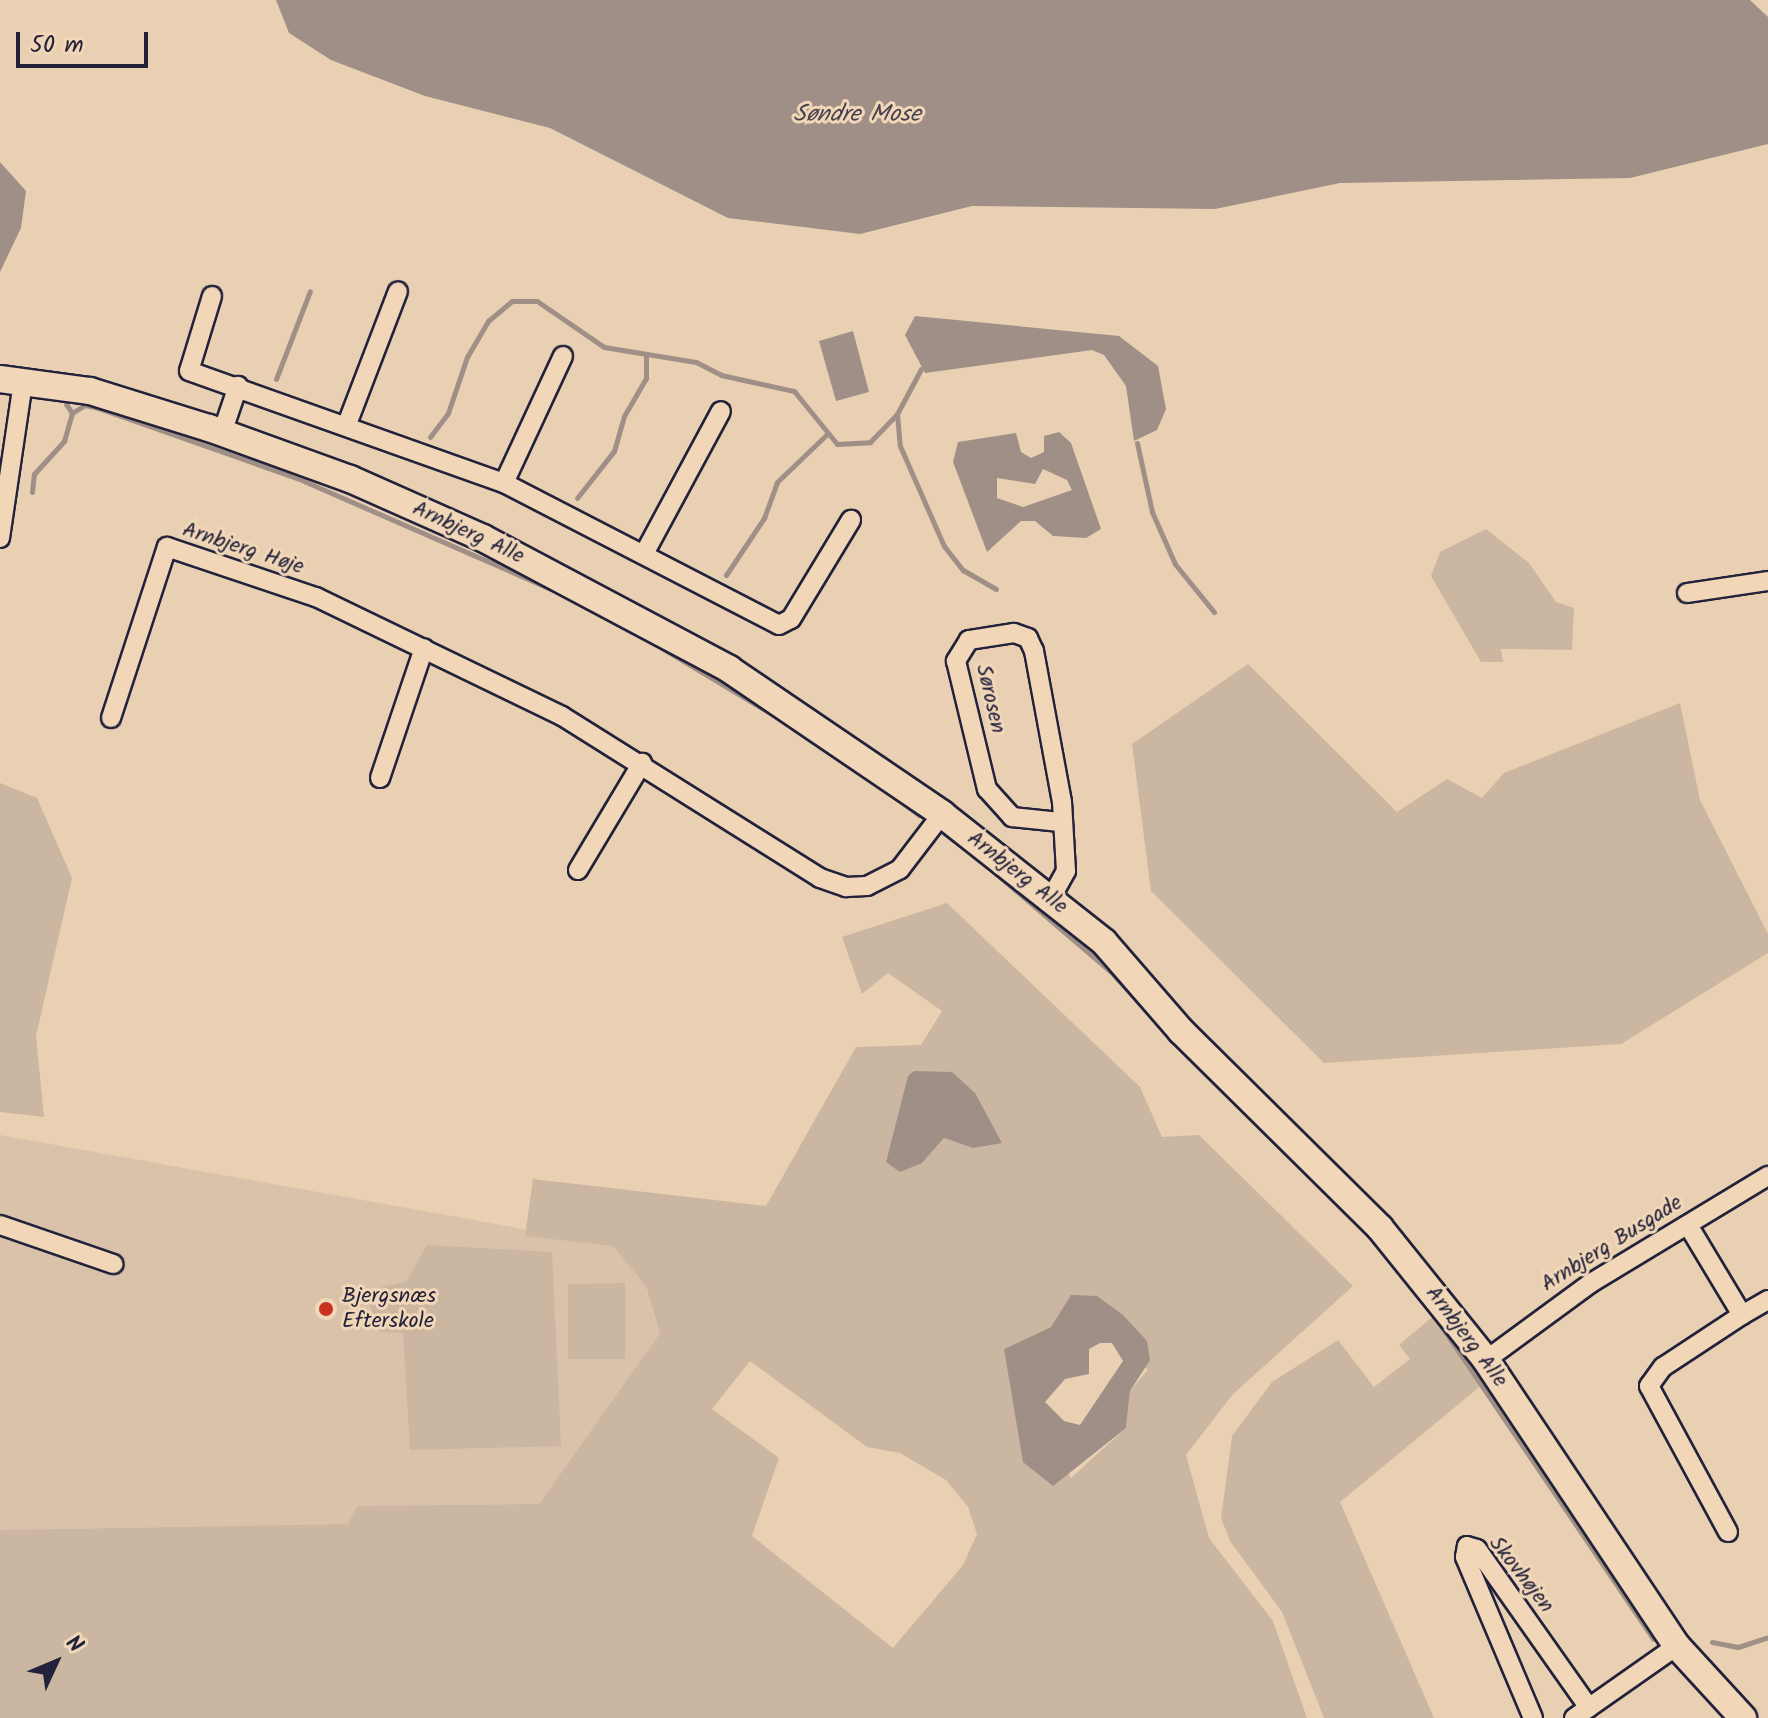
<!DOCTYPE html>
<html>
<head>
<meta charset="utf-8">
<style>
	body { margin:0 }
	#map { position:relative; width:1768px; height:1718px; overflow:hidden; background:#e9d0b3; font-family:Kalam,sans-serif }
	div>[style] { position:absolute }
	.built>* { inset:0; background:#d9c2a9 }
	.green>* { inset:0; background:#cbb6a1 }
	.water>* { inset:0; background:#9f8f86 }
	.stream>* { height:5px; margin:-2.5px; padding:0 2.5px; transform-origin:2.5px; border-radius:2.5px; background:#9f8f86 }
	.roads { filter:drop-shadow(2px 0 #22223b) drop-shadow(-2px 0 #22223b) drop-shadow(0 2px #22223b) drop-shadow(0 -2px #22223b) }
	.street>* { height:18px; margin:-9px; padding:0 9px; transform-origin:9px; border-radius:9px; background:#f1d7b8 }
	.secondary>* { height:26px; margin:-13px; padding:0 13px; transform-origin:13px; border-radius:13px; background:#f1d7b8 }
	.dots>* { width:22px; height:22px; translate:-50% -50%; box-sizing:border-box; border:4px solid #f1d7b8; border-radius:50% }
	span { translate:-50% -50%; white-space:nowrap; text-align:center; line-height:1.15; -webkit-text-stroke:6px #f1d7b8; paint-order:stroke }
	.street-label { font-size:22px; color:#22223b }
	.poi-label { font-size:22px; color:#22223b }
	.left { translate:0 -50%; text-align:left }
	.water-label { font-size:24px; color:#484352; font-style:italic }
	.north { position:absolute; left:16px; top:1622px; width:80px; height:80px; -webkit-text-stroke:6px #f1d7b8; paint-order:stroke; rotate:46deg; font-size:22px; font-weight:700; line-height:32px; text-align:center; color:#22223b }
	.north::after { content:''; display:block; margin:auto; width:28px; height:36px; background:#22223b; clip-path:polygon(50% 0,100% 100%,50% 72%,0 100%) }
	.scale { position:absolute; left:16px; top:32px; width:132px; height:36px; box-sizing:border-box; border:4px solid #22223b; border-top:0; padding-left:10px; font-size:24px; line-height:28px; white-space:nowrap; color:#22223b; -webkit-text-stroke:6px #f1d7b8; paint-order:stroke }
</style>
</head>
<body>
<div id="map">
	<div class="built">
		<div style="clip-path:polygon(0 1135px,613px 1245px,646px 1286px,660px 1333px,539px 1504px,358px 1506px,349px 1524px,0 1530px)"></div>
	</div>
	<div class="green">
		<div style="clip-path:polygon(1486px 529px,1529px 563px,1556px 602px,1574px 608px,1572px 650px,1501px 649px,1503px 662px,1481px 662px,1431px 576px,1440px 552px)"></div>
		<div style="clip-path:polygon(1248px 664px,1397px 812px,1447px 779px,1482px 798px,1504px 773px,1680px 703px,1700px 800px,1768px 934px,1768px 953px,1621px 1044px,1324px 1063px,1151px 891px,1132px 744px)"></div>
		<div style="clip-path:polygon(0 783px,37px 798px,72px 878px,36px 1036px,44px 1117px,0 1112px)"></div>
		<div style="clip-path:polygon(evenodd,947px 903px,1140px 1087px,1162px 1137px,1199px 1135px,1353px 1286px,1233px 1394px,1186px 1455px,1209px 1538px,1273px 1621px,1307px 1718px,0 1718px,0 1530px,348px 1524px,357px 1506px,539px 1504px,660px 1333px,646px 1286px,613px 1246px,525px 1236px,533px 1179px,766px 1206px,856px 1047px,921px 1045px,942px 1011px,888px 973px,862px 994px,842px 937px,947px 903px,901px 1106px,973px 1148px,944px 1138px,922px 1163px,886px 1162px,901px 1106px,947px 903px,1071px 1296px,1148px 1370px,1130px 1391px,1126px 1428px,1071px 1478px,1004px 1349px,1051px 1327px,1071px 1296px,947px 903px,750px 1361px,867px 1447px,900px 1453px,946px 1480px,968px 1507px,977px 1534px,963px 1565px,893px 1648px,752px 1536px,779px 1458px,712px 1409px,750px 1361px)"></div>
		<div style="clip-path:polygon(427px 1245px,552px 1252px,561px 1446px,410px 1450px,403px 1333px,381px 1332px,364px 1291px,406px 1282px)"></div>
		<div style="clip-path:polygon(625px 1283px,625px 1359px,568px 1359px,568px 1284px)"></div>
		<div style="clip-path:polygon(1431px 1318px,1443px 1319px,1488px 1380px,1340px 1502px,1434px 1718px,1324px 1718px,1282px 1612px,1230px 1541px,1221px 1518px,1232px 1436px,1272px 1382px,1338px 1340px,1374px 1387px,1410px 1359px,1399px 1345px)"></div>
	</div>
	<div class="water">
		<div style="clip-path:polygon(276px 0,1750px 0,1768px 17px,1768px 144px,1630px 178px,1340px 183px,1215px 209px,972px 206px,860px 234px,728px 218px,550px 128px,425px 96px,331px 60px,289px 33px)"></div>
		<div style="clip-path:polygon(0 162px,26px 191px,21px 228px,0 272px)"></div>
		<div style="clip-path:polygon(915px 316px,1119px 336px,1158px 366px,1166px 409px,1157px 430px,1134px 441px,1126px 386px,1104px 355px,1092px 350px,925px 373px,905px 335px)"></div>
		<div style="clip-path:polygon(853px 331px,869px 392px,836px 401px,819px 341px)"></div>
		<div style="clip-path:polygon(evenodd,1059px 432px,1071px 443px,1101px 529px,1086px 538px,1053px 536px,1035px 521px,1021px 521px,987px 552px,953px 462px,958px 442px,1016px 433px,1021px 452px,1031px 458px,1044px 452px,1044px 436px,1059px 432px,1043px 469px,1067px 480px,1072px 490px,1023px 507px,997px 498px,997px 478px,1035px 484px,1043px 469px)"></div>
		<div style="clip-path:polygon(914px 1071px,952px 1072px,975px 1093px,1002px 1143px,973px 1148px,944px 1138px,922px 1163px,900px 1172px,886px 1162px,908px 1076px)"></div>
		<div style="clip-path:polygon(evenodd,1071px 1295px,1097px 1296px,1123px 1315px,1147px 1341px,1150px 1360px,1130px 1391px,1126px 1428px,1053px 1486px,1023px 1462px,1004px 1349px,1051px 1327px,1071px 1295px,1100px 1343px,1112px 1343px,1123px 1361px,1080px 1425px,1064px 1421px,1045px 1402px,1065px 1379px,1089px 1374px,1089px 1349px,1100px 1343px)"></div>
	</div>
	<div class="stream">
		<div style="left:921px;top:369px;width:51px;rotate:118.1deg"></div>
		<div style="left:897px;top:414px;width:32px;rotate:85deg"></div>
		<div style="left:900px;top:446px;width:109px;rotate:66.3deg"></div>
		<div style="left:944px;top:546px;width:31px;rotate:52deg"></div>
		<div style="left:963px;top:570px;width:38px;rotate:30deg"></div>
		<div style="left:276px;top:379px;width:94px;rotate:-68.9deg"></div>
		<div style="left:66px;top:404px;width:11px;rotate:56deg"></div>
		<div style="left:72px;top:413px;width:15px;rotate:-32deg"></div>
		<div style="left:85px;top:405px;width:13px;rotate:13deg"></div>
		<div style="left:98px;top:408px;width:211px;rotate:19.4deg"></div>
		<div style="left:297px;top:478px;width:277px;rotate:23.6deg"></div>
		<div style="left:430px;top:437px;width:30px;rotate:-53deg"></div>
		<div style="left:448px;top:413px;width:59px;rotate:-71.3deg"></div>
		<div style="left:467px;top:357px;width:42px;rotate:-59.7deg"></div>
		<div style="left:488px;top:321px;width:31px;rotate:-40deg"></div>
		<div style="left:512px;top:301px;width:25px"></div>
		<div style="left:537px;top:301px;width:81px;rotate:34.5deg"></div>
		<div style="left:604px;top:347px;width:93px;rotate:9.3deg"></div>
		<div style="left:696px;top:362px;width:28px;rotate:27deg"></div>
		<div style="left:721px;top:375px;width:75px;rotate:12.4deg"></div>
		<div style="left:794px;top:391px;width:68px;rotate:50.9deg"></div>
		<div style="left:837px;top:444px;width:33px;rotate:-3deg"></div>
		<div style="left:870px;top:442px;width:39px;rotate:-46deg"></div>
		<div style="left:1137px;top:443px;width:71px;rotate:77.7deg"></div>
		<div style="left:1152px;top:512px;width:57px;rotate:66.1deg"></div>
		<div style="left:1175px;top:564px;width:62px;rotate:50.9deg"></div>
		<div style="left:32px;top:492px;width:18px;rotate:-84deg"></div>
		<div style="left:34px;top:474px;width:45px;rotate:-47.7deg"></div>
		<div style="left:64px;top:441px;width:29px;rotate:-74deg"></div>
		<div style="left:577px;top:498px;width:60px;rotate:-51.8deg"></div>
		<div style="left:614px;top:451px;width:36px;rotate:-74deg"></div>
		<div style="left:624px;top:416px;width:44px;rotate:-59.9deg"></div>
		<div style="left:646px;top:378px;width:23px;rotate:-90deg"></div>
		<div style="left:726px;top:575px;width:69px;rotate:-56.3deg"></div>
		<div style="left:764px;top:518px;width:38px;rotate:-70deg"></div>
		<div style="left:777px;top:482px;width:68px;rotate:-43.8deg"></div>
		<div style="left:662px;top:648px;width:126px;rotate:31deg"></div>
		<div style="left:907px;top:806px;width:15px;rotate:37deg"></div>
		<div style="left:944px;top:833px;width:19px;rotate:36deg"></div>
		<div style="left:992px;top:870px;width:158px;rotate:40.6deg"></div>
		<div style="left:1112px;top:973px;width:100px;rotate:47.8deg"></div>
		<div style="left:1363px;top:1229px;width:22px;rotate:47deg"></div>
		<div style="left:1440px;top:1324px;width:380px;rotate:55.9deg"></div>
		<div style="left:1712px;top:1642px;width:26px;rotate:11deg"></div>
		<div style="left:1738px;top:1647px;width:32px;rotate:-18deg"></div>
	</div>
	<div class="roads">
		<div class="street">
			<div style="left:212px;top:296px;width:78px;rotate:107deg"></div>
			<div style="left:189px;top:371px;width:334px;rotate:19.6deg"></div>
			<div style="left:504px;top:483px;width:309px;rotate:27.3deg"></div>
			<div style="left:779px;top:625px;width:13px;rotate:-27deg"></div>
			<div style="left:791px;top:619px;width:116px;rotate:-58.8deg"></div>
			<div style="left:347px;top:424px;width:142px;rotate:-69deg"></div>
			<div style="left:222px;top:433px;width:50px;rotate:-71.2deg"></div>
			<div style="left:504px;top:483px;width:140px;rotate:-65.1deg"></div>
			<div style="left:0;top:538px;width:157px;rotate:-81.6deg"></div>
			<div style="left:644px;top:554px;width:162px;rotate:-61.7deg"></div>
			<div style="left:1687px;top:593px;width:82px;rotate:-8.4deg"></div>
			<div style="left:111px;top:718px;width:180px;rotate:-71.9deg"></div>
			<div style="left:167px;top:547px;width:157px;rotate:18.6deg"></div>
			<div style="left:316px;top:597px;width:273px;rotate:25.8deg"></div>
			<div style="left:562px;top:716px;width:305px;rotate:32.1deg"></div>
			<div style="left:820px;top:878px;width:28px;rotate:19deg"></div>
			<div style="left:846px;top:887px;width:21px;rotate:-3deg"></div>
			<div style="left:867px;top:886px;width:37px;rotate:-27deg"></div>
			<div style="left:900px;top:869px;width:69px;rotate:-52.6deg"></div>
			<div style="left:380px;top:778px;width:137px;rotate:-71.3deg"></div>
			<div style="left:578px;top:870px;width:125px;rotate:-59.1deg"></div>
			<div style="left:1051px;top:898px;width:31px;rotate:-61deg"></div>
			<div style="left:1066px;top:871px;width:69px;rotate:-93.3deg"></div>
			<div style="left:1062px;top:802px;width:154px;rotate:-100.5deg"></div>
			<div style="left:1034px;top:651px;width:14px;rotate:-115deg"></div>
			<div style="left:1028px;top:638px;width:15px;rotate:-160deg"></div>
			<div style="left:1014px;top:633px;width:46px;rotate:171.2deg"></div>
			<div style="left:969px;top:640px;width:25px;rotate:122deg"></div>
			<div style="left:956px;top:661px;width:132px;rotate:76.4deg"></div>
			<div style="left:987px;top:789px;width:38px;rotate:48deg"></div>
			<div style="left:1012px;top:817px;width:48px;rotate:5.9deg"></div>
			<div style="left:0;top:1225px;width:120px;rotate:19deg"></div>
			<div style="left:1688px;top:1225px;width:105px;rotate:59deg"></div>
			<div style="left:1742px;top:1315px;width:30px;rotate:-30deg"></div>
			<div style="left:1486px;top:1360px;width:130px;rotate:-36.3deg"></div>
			<div style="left:1591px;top:1283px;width:207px;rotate:-31.2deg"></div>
			<div style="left:1728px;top:1532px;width:166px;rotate:-118.4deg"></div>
			<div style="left:1649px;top:1386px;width:24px;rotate:-54deg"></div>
			<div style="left:1663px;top:1367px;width:95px;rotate:-33.4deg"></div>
			<div style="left:1533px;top:1718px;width:175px;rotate:-112.9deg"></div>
			<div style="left:1465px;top:1557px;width:11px;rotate:-80deg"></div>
			<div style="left:1467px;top:1546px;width:10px;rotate:17deg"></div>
			<div style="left:1477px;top:1549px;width:194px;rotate:54.8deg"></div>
			<div style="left:1574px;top:1718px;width:126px;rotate:-35deg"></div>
		</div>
		<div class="secondary">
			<div style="left:0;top:379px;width:91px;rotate:7.6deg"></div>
			<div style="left:90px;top:391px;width:125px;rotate:17.3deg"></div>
			<div style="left:209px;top:428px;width:150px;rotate:19.9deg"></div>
			<div style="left:350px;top:479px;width:145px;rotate:23.9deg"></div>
			<div style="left:483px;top:538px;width:279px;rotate:28deg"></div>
			<div style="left:729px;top:669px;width:258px;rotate:34.2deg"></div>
			<div style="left:942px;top:814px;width:206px;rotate:38.3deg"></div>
			<div style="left:1104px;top:942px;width:118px;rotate:49.1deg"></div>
			<div style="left:1181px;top:1031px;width:280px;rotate:44.7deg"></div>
			<div style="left:1380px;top:1228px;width:169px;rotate:51.2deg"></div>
			<div style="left:1486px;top:1360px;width:344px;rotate:56.3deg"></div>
			<div style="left:1677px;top:1646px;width:98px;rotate:47.5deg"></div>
		</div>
	</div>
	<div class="dots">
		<div style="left:326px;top:1309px;background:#c8321e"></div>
	</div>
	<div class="street-label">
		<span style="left:468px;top:533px;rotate:25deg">Arnbjerg Alle</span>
		<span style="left:243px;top:549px;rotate:18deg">Arnbjerg Høje</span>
		<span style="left:990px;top:699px;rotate:77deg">Sørosen</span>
		<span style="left:1017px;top:873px;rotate:38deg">Arnbjerg Alle</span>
		<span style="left:1612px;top:1244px;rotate:-32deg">Arnbjerg Busgade</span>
		<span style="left:1466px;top:1337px;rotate:53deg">Arnbjerg Alle</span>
		<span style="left:1521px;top:1575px;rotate:52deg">Skovhøjen</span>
	</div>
	<div class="poi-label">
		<span class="left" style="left:342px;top:1309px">Bjergsnæs<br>Efterskole</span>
	</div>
	<div class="water-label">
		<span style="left:857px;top:115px">Søndre Mose</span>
	</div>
	<div class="north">N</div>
	<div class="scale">50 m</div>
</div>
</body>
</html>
